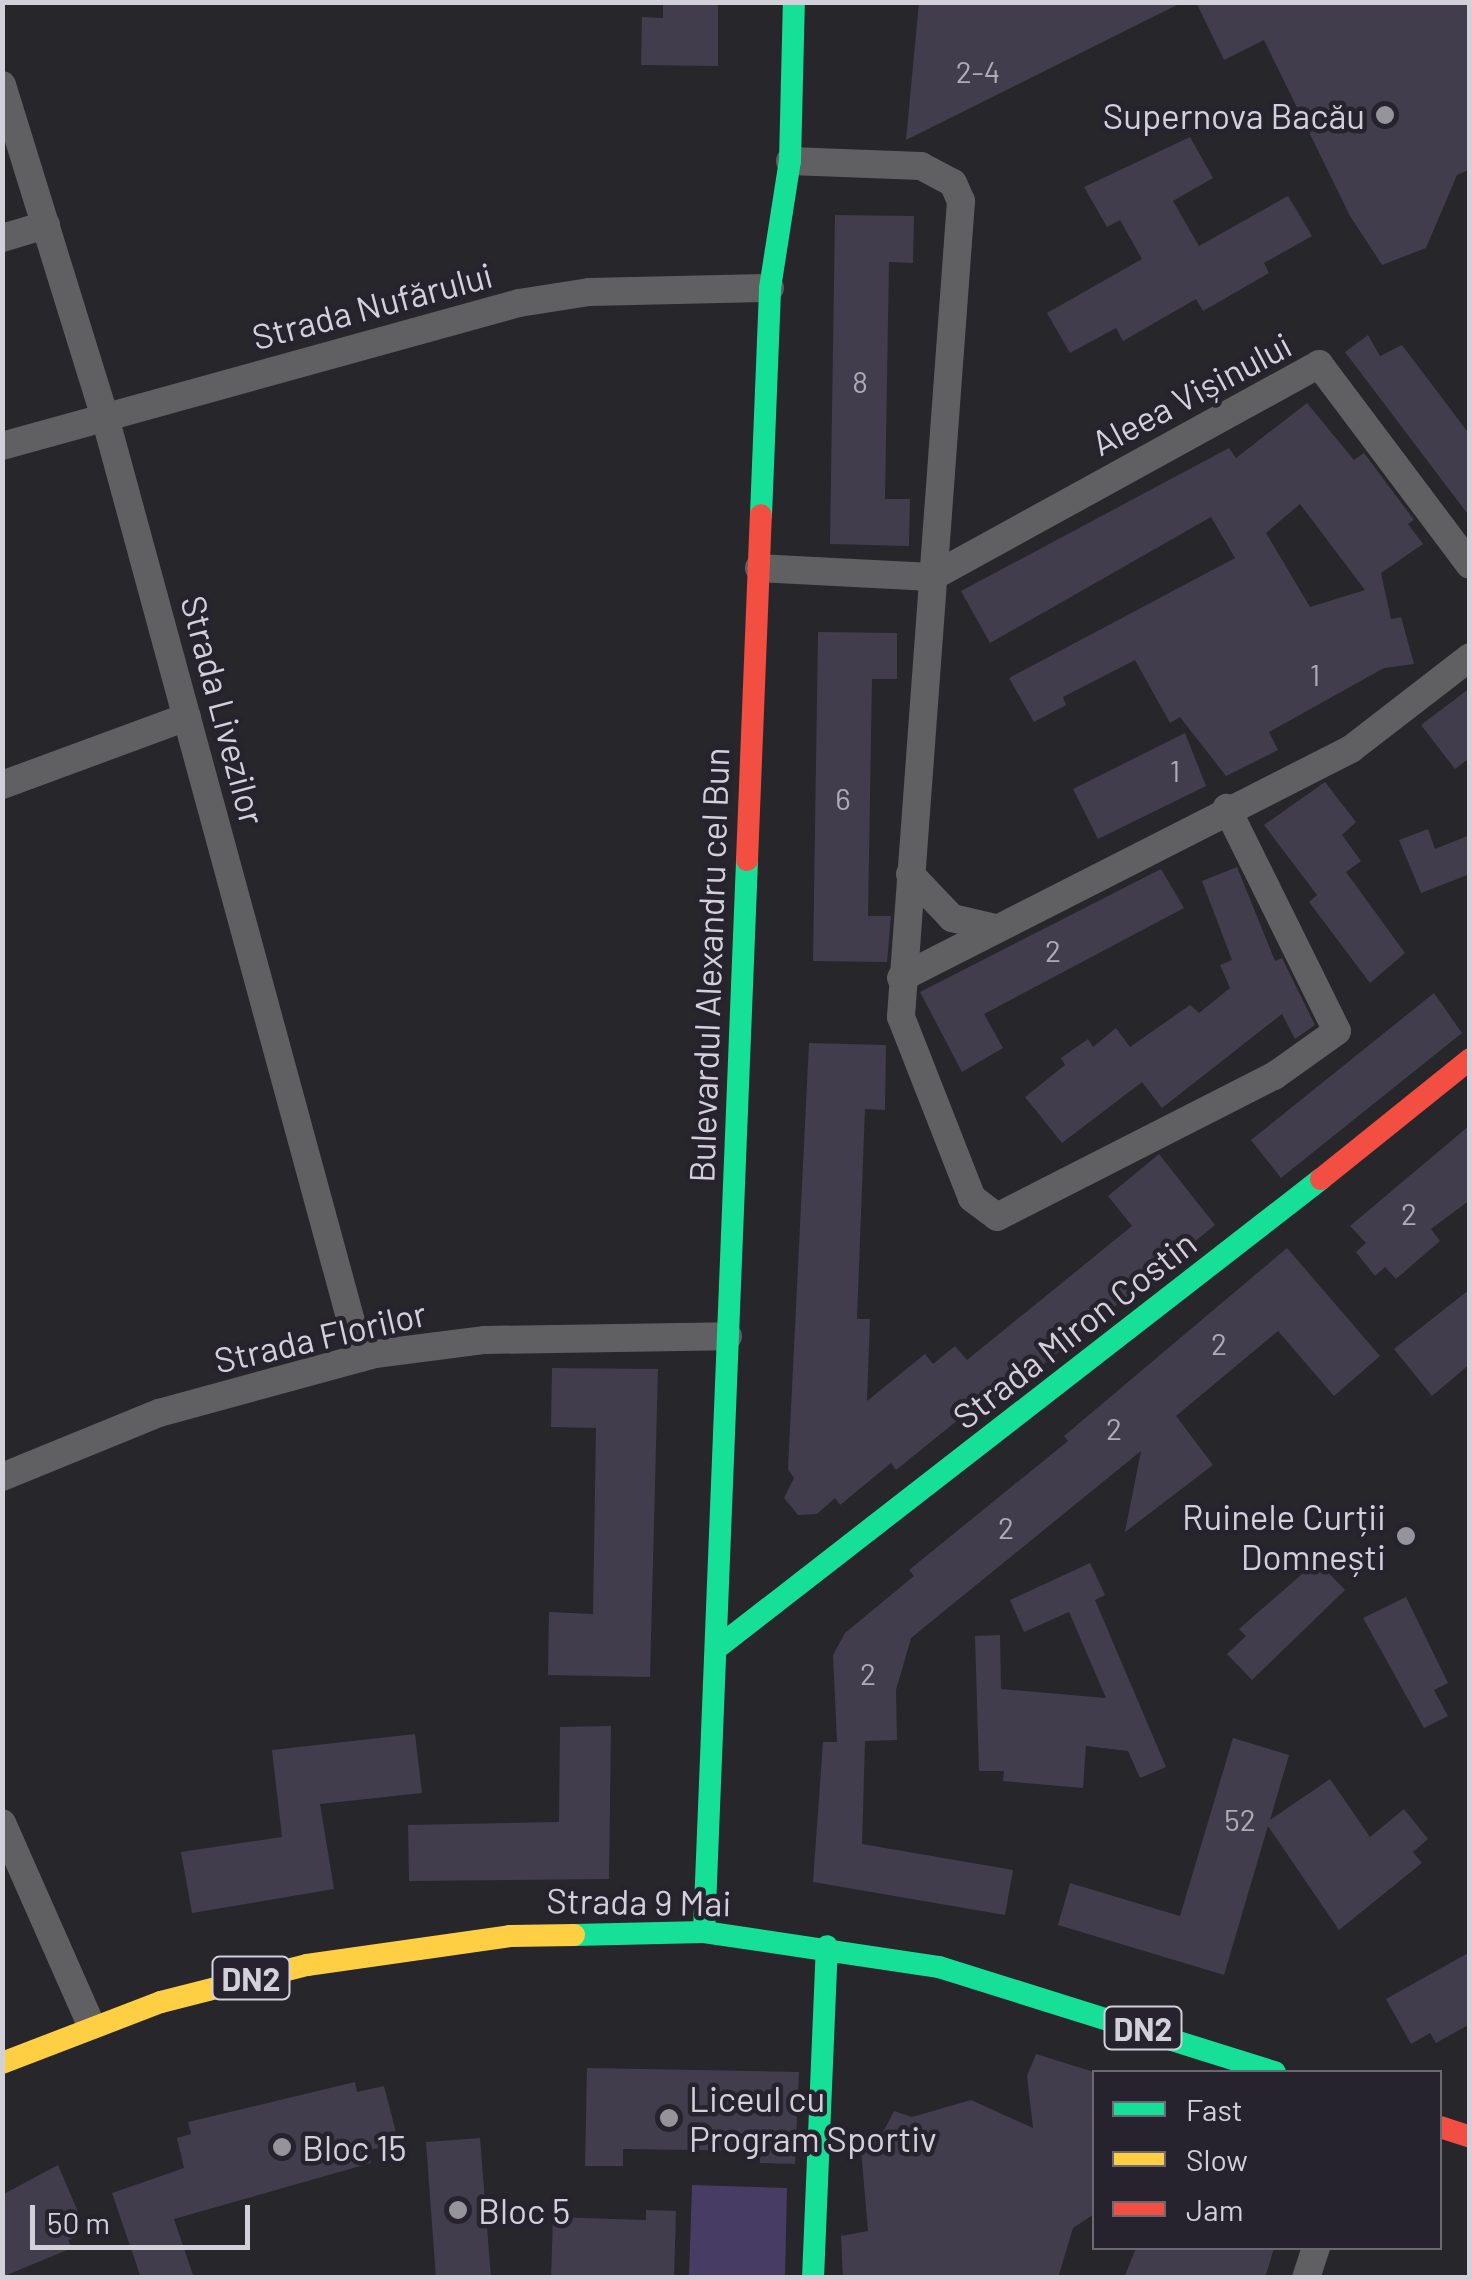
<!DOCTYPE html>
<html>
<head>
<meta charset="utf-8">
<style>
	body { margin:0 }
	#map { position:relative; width:1472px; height:2280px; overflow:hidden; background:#27262b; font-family:Barlow,sans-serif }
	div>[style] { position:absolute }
	.green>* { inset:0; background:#473c64 }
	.building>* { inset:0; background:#413d4c }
	.street>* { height:28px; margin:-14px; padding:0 14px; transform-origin:14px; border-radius:14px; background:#606062 }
	.fast>* { height:22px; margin:-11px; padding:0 11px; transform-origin:11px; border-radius:11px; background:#16e098 }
	.slow>* { height:22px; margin:-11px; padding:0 11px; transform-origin:11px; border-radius:11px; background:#ffcf43 }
	.jam>* { height:22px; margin:-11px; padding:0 11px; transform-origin:11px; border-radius:11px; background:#f24e42 }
	.dots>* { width:28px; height:28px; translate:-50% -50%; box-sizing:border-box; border:5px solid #26232e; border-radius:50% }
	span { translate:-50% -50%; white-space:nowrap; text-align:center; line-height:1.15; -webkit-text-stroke:9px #26232e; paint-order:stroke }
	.number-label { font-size:30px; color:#aeabb5 }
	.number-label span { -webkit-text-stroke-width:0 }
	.shield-label span { padding:2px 8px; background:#26232e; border:2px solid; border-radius:8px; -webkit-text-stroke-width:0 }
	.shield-label { font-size:32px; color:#d2d0d8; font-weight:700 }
	.poi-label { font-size:35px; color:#d2d0d8 }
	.right { translate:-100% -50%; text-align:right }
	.left { translate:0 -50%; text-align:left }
	.street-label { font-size:35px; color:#d2d0d8 }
	.frame { position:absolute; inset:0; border:5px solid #d2d0d8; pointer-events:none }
	.legend { position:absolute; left:1092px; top:2070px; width:350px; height:180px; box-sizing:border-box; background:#26232e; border:2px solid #6b6872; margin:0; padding:12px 18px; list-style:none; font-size:30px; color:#d2d0d8 }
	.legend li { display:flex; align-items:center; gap:20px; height:50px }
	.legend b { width:50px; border:2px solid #6b6872 }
	.scale { position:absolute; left:30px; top:2205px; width:220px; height:45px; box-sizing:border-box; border:5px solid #d2d0d8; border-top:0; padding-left:12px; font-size:30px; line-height:35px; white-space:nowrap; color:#d2d0d8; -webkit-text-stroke:8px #26232e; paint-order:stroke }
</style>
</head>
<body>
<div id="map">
	<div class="green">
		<div style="clip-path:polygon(692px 2185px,787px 2188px,785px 2277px,689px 2277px)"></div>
	</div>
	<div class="building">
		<div style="clip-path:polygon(663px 2px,718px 2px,718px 66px,641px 65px,642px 17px,663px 18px)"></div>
		<div style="clip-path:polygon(919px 2px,1183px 2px,906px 140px)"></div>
		<div style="clip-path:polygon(1196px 2px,1470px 2px,1470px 169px,1457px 175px,1426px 248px,1382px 265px,1350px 216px,1264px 40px,1224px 60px)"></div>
		<div style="clip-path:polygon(1190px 137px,1213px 178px,1173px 201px,1199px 246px,1288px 196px,1312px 236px,1264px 263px,1269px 273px,1203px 311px,1196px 299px,1123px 341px,1116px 328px,1070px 353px,1047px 313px,1142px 259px,1120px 220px,1107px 227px,1084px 187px)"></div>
		<div style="clip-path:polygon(835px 215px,914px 216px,913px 263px,889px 262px,885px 499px,910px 499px,909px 546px,830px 544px)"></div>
		<div style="clip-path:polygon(1368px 335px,1380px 356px,1402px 345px,1470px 435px,1470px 517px,1345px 352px)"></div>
		<div style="clip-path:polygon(evenodd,1307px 403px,1354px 460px,1364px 453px,1414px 520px,1408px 524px,1423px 544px,1381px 573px,1391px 619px,1401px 617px,1414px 664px,1384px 668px,1269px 732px,1278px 750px,1226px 776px,1180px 717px,1170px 723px,1135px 660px,1063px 697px,1066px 705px,1034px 722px,1009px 678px,1235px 558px,1211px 517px,990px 643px,961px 591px,1229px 448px,1236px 458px,1307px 403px,1300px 504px,1365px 590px,1310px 607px,1266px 533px,1300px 504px)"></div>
		<div style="clip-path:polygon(818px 632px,897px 633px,897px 679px,872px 679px,868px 916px,891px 916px,887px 962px,813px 961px)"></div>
		<div style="clip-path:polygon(1470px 688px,1470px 758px,1455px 769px,1421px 725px)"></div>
		<div style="clip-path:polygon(1185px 733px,1206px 786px,1098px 839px,1073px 789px)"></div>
		<div style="clip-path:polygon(1325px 782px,1356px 822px,1342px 835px,1361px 861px,1346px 872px,1405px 953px,1370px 983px,1309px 902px,1317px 895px,1264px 825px)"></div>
		<div style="clip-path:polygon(1428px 829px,1435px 849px,1470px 835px,1470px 874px,1421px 893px,1399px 840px)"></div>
		<div style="clip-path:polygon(1237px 867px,1275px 961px,1282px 958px,1315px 1025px,1295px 1039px,1282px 1014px,1162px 1108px,1142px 1082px,1062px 1143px,1025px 1097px,1065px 1065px,1061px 1058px,1088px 1039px,1093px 1047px,1116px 1028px,1130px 1047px,1190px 1005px,1199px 1013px,1230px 988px,1220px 965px,1232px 960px,1202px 881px)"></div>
		<div style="clip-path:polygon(1161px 869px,1184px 908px,984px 1014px,1003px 1048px,962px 1072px,920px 992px)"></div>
		<div style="clip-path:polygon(1434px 993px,1462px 1033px,1281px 1178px,1251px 1140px)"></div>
		<div style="clip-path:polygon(809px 1043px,886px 1045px,885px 1110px,865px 1109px,857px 1319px,870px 1319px,867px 1401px,925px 1354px,933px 1364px,955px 1346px,967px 1360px,1132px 1226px,1108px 1196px,1159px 1154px,1215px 1225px,997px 1402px,990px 1394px,896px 1470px,891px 1463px,840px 1505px,835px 1498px,817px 1514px,798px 1515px,784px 1498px,794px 1478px,788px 1469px)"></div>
		<div style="clip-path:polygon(1470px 1125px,1470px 1200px,1431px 1229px,1440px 1241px,1396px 1279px,1385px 1267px,1375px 1276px,1356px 1252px,1366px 1243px,1350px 1226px)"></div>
		<div style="clip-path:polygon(1287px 1248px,1380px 1356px,1334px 1396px,1278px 1331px,1176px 1416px,1213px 1465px,1125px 1532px,1141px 1451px,911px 1638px,896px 1690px,897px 1740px,865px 1741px,862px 1844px,1013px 1870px,1005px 1915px,813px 1882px,823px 1742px,837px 1742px,833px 1655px,845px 1633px,914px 1576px,909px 1570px,1068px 1441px,1064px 1436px)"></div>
		<div style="clip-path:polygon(1470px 1289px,1470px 1364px,1432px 1396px,1394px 1349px)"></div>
		<div style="clip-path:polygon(552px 1368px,658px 1369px,650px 1677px,548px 1675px,549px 1612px,593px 1614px,596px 1428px,551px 1427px)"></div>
		<div style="clip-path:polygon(1317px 1561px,1345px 1590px,1252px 1680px,1227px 1654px,1246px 1636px,1239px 1629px)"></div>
		<div style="clip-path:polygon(1090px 1563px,1105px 1595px,1095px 1600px,1166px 1767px,1140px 1778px,1128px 1751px,1086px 1746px,1083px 1788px,1003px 1781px,1004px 1771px,979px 1771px,975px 1636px,1000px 1635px,1001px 1689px,1106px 1698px,1069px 1612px,1024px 1632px,1010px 1600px)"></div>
		<div style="clip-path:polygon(1406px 1597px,1448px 1683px,1434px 1690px,1448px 1716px,1424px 1728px,1363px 1618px)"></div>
		<div style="clip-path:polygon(611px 1726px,609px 1879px,409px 1881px,408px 1825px,559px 1822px,560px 1727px)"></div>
		<div style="clip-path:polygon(415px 1734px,422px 1793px,320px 1804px,334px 1889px,192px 1913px,181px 1852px,282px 1837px,272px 1750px)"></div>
		<div style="clip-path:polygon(1233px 1738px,1289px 1755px,1270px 1820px,1330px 1779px,1370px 1837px,1404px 1809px,1428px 1839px,1413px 1852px,1422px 1863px,1339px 1930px,1268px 1826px,1224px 1975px,1058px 1925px,1070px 1883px,1180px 1916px)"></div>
		<div style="clip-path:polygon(1470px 1952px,1470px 2024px,1436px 2043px,1430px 2033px,1411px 2044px,1386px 1999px)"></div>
		<div style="clip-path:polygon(1036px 2054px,1094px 2072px,1094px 2214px,1073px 2228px,1058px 2278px,843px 2278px,841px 2236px,868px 2231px,860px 2138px,879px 2140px,894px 2111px,912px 2117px,971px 2100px,1033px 2128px,1027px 2076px)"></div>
		<div style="clip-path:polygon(587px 2068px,799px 2072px,795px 2164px,760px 2163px,760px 2151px,623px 2149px,623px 2166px,585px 2166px)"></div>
		<div style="clip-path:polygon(355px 2082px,357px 2092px,384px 2086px,399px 2144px,369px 2150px,371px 2163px,174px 2219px,194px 2278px,141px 2278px,112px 2193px,184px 2168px,177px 2138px,191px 2134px,188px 2122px)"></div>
		<div style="clip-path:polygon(480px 2138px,491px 2278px,436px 2278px,426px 2142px)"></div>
		<div style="clip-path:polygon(58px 2165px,79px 2214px,71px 2217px,78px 2236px,68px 2240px,72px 2248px,2px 2277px,2px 2195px)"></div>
		<div style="clip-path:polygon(646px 2210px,676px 2211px,674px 2278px,551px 2278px,553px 2217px,646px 2220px)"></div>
		<div style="clip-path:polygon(1136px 2248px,1274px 2248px,1265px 2278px,1124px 2278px)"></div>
	</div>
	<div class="street">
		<div style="left:2px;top:85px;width:348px;rotate:72.8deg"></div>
		<div style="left:105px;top:417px;width:975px;rotate:74.78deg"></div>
		<div style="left:790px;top:161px;width:131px;rotate:2.2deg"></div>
		<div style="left:921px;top:166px;width:36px;rotate:28deg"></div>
		<div style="left:953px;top:183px;width:20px;rotate:66deg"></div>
		<div style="left:961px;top:201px;width:818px;rotate:94.21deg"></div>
		<div style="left:901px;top:1017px;width:194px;rotate:68.6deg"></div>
		<div style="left:972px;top:1198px;width:31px;rotate:37deg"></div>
		<div style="left:997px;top:1217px;width:311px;rotate:-27deg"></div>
		<div style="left:1274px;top:1076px;width:77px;rotate:-35.5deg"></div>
		<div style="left:1337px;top:1031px;width:249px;rotate:-116.3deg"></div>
		<div style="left:2px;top:238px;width:46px;rotate:-16.5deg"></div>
		<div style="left:2px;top:446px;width:536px;rotate:-15.46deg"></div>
		<div style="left:519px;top:303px;width:71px;rotate:-8.9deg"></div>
		<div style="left:589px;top:292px;width:181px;rotate:-1.3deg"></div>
		<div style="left:759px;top:568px;width:173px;rotate:3deg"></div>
		<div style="left:932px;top:577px;width:442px;rotate:-28.8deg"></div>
		<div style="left:1319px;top:364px;width:251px;rotate:53.1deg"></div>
		<div style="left:2px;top:785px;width:197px;rotate:-20.2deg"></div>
		<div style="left:910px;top:874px;width:61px;rotate:46.3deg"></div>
		<div style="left:952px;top:918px;width:44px;rotate:13.1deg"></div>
		<div style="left:901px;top:978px;width:505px;rotate:-26.97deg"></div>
		<div style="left:1351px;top:749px;width:150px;rotate:-37.7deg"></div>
		<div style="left:2px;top:1477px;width:170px;rotate:-22.2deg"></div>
		<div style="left:159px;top:1413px;width:224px;rotate:-15.3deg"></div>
		<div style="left:375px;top:1354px;width:111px;rotate:-7.3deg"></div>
		<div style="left:485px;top:1340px;width:243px;rotate:-0.9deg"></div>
		<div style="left:2px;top:1823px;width:221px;rotate:66.2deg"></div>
		<div style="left:1306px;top:2278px;width:32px;rotate:-72deg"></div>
	</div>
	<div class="fast">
		<div style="left:761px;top:515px;width:227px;rotate:-87.7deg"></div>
		<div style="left:770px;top:288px;width:129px;rotate:-81.1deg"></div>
		<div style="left:790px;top:161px;width:159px;rotate:-88.6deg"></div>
		<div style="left:717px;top:1648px;width:765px;rotate:-37.83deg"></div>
		<div style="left:704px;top:1932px;width:1073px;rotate:-87.7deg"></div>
		<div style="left:574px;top:1935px;width:130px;rotate:-1.3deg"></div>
		<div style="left:704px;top:1932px;width:238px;rotate:8.5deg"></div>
		<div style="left:939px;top:1967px;width:352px;rotate:17.4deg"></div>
		<div style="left:813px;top:2278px;width:332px;rotate:-87.6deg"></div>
	</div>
	<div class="slow">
		<div style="left:2px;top:2063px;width:170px;rotate:-21deg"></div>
		<div style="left:161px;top:2002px;width:151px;rotate:-14.2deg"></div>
		<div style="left:307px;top:1965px;width:205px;rotate:-8.1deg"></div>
		<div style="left:510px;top:1936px;width:64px;rotate:-0.9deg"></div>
	</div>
	<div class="jam">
		<div style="left:747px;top:860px;width:345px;rotate:-87.7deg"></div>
		<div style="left:1321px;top:1179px;width:191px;rotate:-38.8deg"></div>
		<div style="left:1440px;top:2127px;width:32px;rotate:18deg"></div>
	</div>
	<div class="dots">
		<div style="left:1385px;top:115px;background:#96949b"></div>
		<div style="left:1406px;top:1536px;background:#96949b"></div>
		<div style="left:669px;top:2118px;background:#96949b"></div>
		<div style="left:282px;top:2147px;background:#96949b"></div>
		<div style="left:458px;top:2210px;background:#96949b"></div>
	</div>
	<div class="number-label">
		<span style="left:978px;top:71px">2-4</span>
		<span style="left:860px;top:381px">8</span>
		<span style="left:1315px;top:674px">1</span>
		<span style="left:1175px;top:770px">1</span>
		<span style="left:843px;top:798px">6</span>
		<span style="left:1053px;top:950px">2</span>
		<span style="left:1409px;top:1213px">2</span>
		<span style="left:1219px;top:1343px">2</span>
		<span style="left:1114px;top:1428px">2</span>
		<span style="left:1006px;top:1527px">2</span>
		<span style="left:868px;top:1673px">2</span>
		<span style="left:1240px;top:1819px">52</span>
	</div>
	<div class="shield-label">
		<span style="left:251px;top:1978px">DN2</span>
		<span style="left:1143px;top:2028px">DN2</span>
	</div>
	<div class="poi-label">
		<span class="right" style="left:1365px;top:115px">Supernova Bacău</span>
		<span class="right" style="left:1386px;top:1536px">Ruinele Curții<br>Domnești</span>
		<span class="left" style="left:689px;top:2118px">Liceul cu<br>Program Sportiv</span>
		<span class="left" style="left:302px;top:2147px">Bloc 15</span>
		<span class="left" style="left:478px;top:2210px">Bloc 5</span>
	</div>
	<div class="street-label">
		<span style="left:372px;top:305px;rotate:-15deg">Strada Nufărului</span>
		<span style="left:1191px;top:393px;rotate:-28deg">Aleea Vișinului</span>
		<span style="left:224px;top:710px;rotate:75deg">Strada Livezilor</span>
		<span style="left:708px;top:965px;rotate:-88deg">Bulevardul Alexandru cel Bun</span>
		<span style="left:1074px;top:1329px;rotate:-38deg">Strada Miron Costin</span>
		<span style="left:320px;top:1336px;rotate:-13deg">Strada Florilor</span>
		<span style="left:639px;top:1901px;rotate:1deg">Strada 9 Mai</span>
	</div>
	<div class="frame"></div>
	<ul class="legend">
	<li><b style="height:12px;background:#16e098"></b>Fast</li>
	<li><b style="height:12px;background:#ffcf43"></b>Slow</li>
	<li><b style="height:12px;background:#f24e42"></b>Jam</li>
	</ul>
	<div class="scale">50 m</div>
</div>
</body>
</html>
